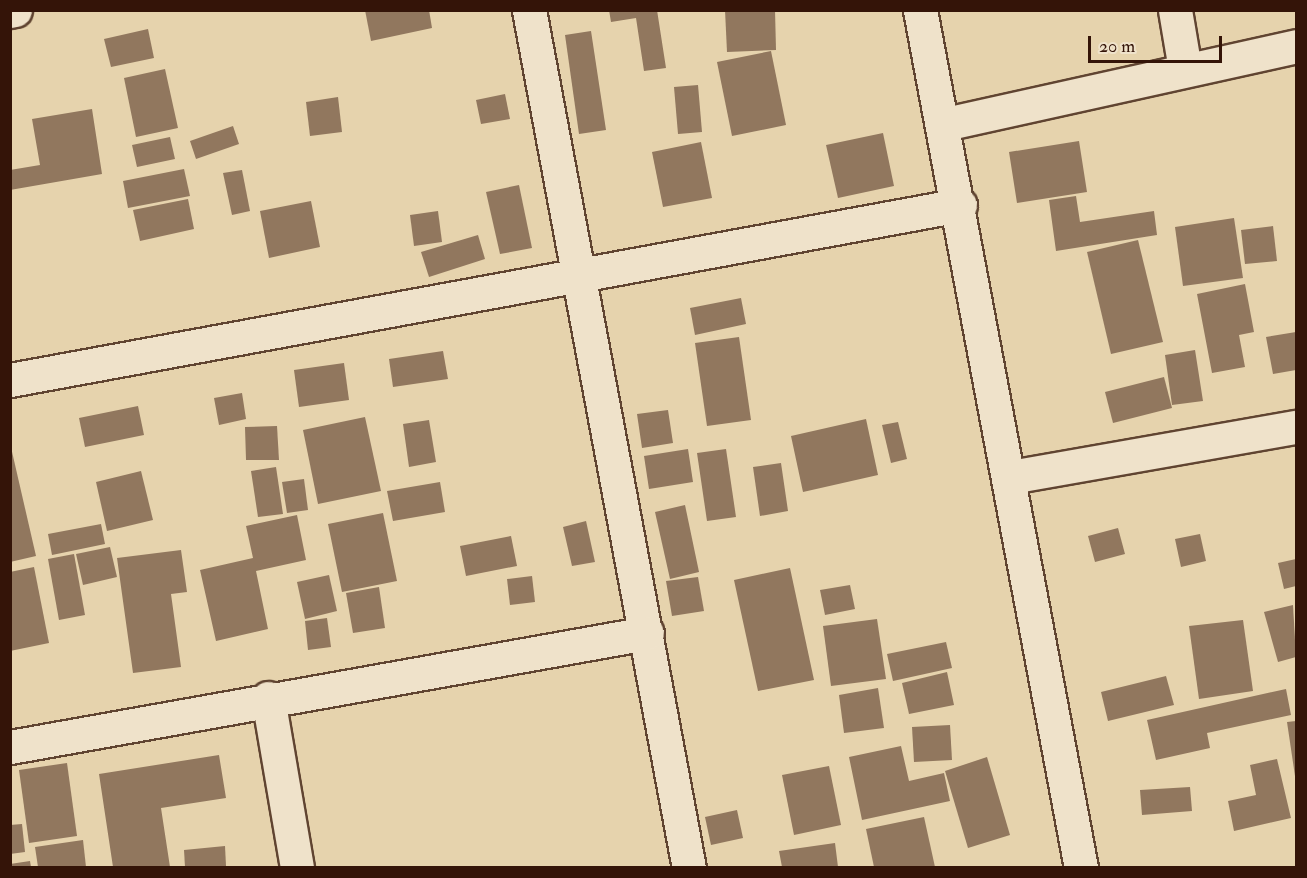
<!DOCTYPE html>
<html>
<head>
<meta charset="utf-8">
<style>
	body { margin:0 }
	#map { position:relative; width:1307px; height:878px; overflow:hidden; background:#e6d3ad; font-family:"IM FELL Double Pica",serif }
	div>[style] { position:absolute }
	.building>* { inset:0; background:#91775e }
	.roads { filter:drop-shadow(2px 0 #604431) drop-shadow(-2px 0 #604431) drop-shadow(0 2px #604431) drop-shadow(0 -2px #604431) }
	.minor>* { height:33px; margin:-16.5px; padding:0 16.5px; transform-origin:16.5px; border-radius:16.5px; background:#efe2ca }
	.tertiary>* { height:33px; margin:-16.5px; padding:0 16.5px; transform-origin:16.5px; border-radius:16.5px; background:#efe2ca }
	span { translate:-50% -50%; white-space:nowrap; text-align:center; line-height:1.15; -webkit-text-stroke:4.5px #efe2ca; paint-order:stroke }
	.frame { position:absolute; inset:0; border:12px solid #341408; pointer-events:none }
	.scale { position:absolute; left:1088px; top:36px; width:134px; height:27px; box-sizing:border-box; border:3px solid #341408; border-top:0; padding-left:8px; font-size:18px; line-height:21px; white-space:nowrap; color:#341408; -webkit-text-stroke:4px #efe2ca; paint-order:stroke }
</style>
</head>
<body>
<div id="map">
	<div class="building">
		<div style="clip-path:polygon(365px 10px,429px 10px,432px 28px,371px 41px)"></div>
		<div style="clip-path:polygon(609px 10px,657px 10px,666px 68px,644px 71px,636px 18px,611px 22px)"></div>
		<div style="clip-path:polygon(725px 10px,775px 10px,776px 50px,727px 52px)"></div>
		<div style="clip-path:polygon(148px 29px,154px 58px,111px 67px,104px 39px)"></div>
		<div style="clip-path:polygon(591px 31px,606px 130px,579px 134px,565px 35px)"></div>
		<div style="clip-path:polygon(771px 51px,786px 125px,732px 136px,717px 62px)"></div>
		<div style="clip-path:polygon(165px 69px,178px 128px,136px 137px,124px 78px)"></div>
		<div style="clip-path:polygon(698px 85px,702px 132px,678px 134px,674px 87px)"></div>
		<div style="clip-path:polygon(505px 94px,510px 119px,481px 124px,476px 100px)"></div>
		<div style="clip-path:polygon(338px 97px,342px 132px,310px 136px,306px 102px)"></div>
		<div style="clip-path:polygon(92px 109px,102px 174px,10px 190px,10px 170px,40px 165px,32px 119px)"></div>
		<div style="clip-path:polygon(233px 126px,239px 144px,196px 159px,190px 141px)"></div>
		<div style="clip-path:polygon(883px 133px,894px 186px,838px 198px,826px 145px)"></div>
		<div style="clip-path:polygon(170px 137px,175px 159px,137px 167px,132px 145px)"></div>
		<div style="clip-path:polygon(1079px 141px,1087px 192px,1017px 203px,1009px 152px)"></div>
		<div style="clip-path:polygon(701px 142px,712px 198px,663px 207px,652px 152px)"></div>
		<div style="clip-path:polygon(184px 169px,190px 196px,128px 208px,123px 181px)"></div>
		<div style="clip-path:polygon(242px 170px,250px 211px,232px 215px,223px 173px)"></div>
		<div style="clip-path:polygon(519px 185px,532px 248px,500px 254px,486px 192px)"></div>
		<div style="clip-path:polygon(1076px 196px,1080px 222px,1154px 211px,1157px 235px,1056px 251px,1049px 200px)"></div>
		<div style="clip-path:polygon(188px 199px,194px 229px,140px 241px,133px 210px)"></div>
		<div style="clip-path:polygon(311px 201px,320px 247px,269px 258px,260px 211px)"></div>
		<div style="clip-path:polygon(438px 211px,442px 242px,414px 246px,410px 215px)"></div>
		<div style="clip-path:polygon(1234px 218px,1243px 278px,1183px 286px,1175px 227px)"></div>
		<div style="clip-path:polygon(1273px 226px,1277px 261px,1245px 264px,1241px 230px)"></div>
		<div style="clip-path:polygon(478px 235px,485px 259px,429px 277px,421px 252px)"></div>
		<div style="clip-path:polygon(1138px 240px,1163px 342px,1111px 354px,1087px 252px)"></div>
		<div style="clip-path:polygon(1245px 284px,1254px 332px,1239px 335px,1245px 367px,1212px 373px,1197px 294px)"></div>
		<div style="clip-path:polygon(741px 298px,746px 324px,695px 335px,690px 308px)"></div>
		<div style="clip-path:polygon(1296px 332px,1296px 370px,1273px 374px,1266px 337px)"></div>
		<div style="clip-path:polygon(739px 337px,751px 420px,707px 426px,695px 343px)"></div>
		<div style="clip-path:polygon(1195px 350px,1203px 401px,1172px 405px,1165px 355px)"></div>
		<div style="clip-path:polygon(443px 351px,448px 379px,393px 387px,389px 359px)"></div>
		<div style="clip-path:polygon(344px 363px,349px 400px,299px 407px,294px 370px)"></div>
		<div style="clip-path:polygon(1164px 377px,1172px 408px,1113px 423px,1105px 392px)"></div>
		<div style="clip-path:polygon(242px 393px,246px 419px,219px 425px,214px 398px)"></div>
		<div style="clip-path:polygon(138px 406px,144px 435px,85px 447px,79px 418px)"></div>
		<div style="clip-path:polygon(668px 410px,673px 443px,642px 448px,637px 414px)"></div>
		<div style="clip-path:polygon(365px 417px,381px 491px,318px 504px,303px 430px)"></div>
		<div style="clip-path:polygon(866px 419px,878px 475px,803px 492px,791px 436px)"></div>
		<div style="clip-path:polygon(429px 420px,436px 462px,409px 467px,403px 424px)"></div>
		<div style="clip-path:polygon(898px 422px,907px 459px,891px 463px,882px 425px)"></div>
		<div style="clip-path:polygon(277px 426px,279px 460px,246px 460px,245px 427px)"></div>
		<div style="clip-path:polygon(10px 443px,36px 556px,10px 562px)"></div>
		<div style="clip-path:polygon(688px 449px,693px 482px,649px 489px,644px 456px)"></div>
		<div style="clip-path:polygon(726px 449px,736px 517px,707px 521px,697px 453px)"></div>
		<div style="clip-path:polygon(781px 463px,788px 511px,760px 516px,753px 467px)"></div>
		<div style="clip-path:polygon(276px 467px,283px 514px,258px 517px,251px 471px)"></div>
		<div style="clip-path:polygon(141px 471px,153px 520px,107px 531px,96px 482px)"></div>
		<div style="clip-path:polygon(304px 479px,308px 510px,287px 513px,282px 482px)"></div>
		<div style="clip-path:polygon(440px 482px,445px 512px,393px 521px,387px 491px)"></div>
		<div style="clip-path:polygon(685px 505px,699px 572px,670px 579px,655px 512px)"></div>
		<div style="clip-path:polygon(383px 513px,397px 581px,342px 592px,328px 524px)"></div>
		<div style="clip-path:polygon(297px 515px,306px 560px,256px 571px,268px 629px,216px 641px,200px 570px,253px 558px,246px 526px)"></div>
		<div style="clip-path:polygon(586px 521px,595px 562px,572px 566px,563px 527px)"></div>
		<div style="clip-path:polygon(101px 524px,105px 544px,52px 555px,48px 534px)"></div>
		<div style="clip-path:polygon(1118px 528px,1125px 554px,1095px 562px,1088px 536px)"></div>
		<div style="clip-path:polygon(1200px 534px,1206px 561px,1181px 567px,1175px 539px)"></div>
		<div style="clip-path:polygon(511px 536px,517px 566px,466px 576px,460px 546px)"></div>
		<div style="clip-path:polygon(110px 547px,117px 577px,83px 585px,76px 554px)"></div>
		<div style="clip-path:polygon(181px 550px,187px 592px,171px 594px,181px 667px,133px 673px,117px 558px)"></div>
		<div style="clip-path:polygon(74px 554px,85px 615px,59px 620px,48px 559px)"></div>
		<div style="clip-path:polygon(1296px 559px,1296px 586px,1284px 589px,1278px 563px)"></div>
		<div style="clip-path:polygon(34px 567px,49px 643px,10px 651px,10px 572px)"></div>
		<div style="clip-path:polygon(790px 568px,814px 680px,758px 691px,734px 580px)"></div>
		<div style="clip-path:polygon(329px 575px,337px 611px,305px 619px,297px 582px)"></div>
		<div style="clip-path:polygon(532px 576px,535px 602px,510px 605px,507px 579px)"></div>
		<div style="clip-path:polygon(698px 577px,704px 611px,672px 616px,666px 581px)"></div>
		<div style="clip-path:polygon(850px 585px,855px 609px,825px 615px,820px 590px)"></div>
		<div style="clip-path:polygon(379px 587px,385px 628px,353px 633px,346px 593px)"></div>
		<div style="clip-path:polygon(1293px 605px,1296px 657px,1278px 662px,1264px 612px)"></div>
		<div style="clip-path:polygon(327px 618px,331px 647px,308px 650px,305px 621px)"></div>
		<div style="clip-path:polygon(877px 619px,886px 679px,831px 686px,823px 626px)"></div>
		<div style="clip-path:polygon(1243px 620px,1253px 691px,1199px 699px,1189px 626px)"></div>
		<div style="clip-path:polygon(946px 642px,952px 668px,893px 681px,887px 654px)"></div>
		<div style="clip-path:polygon(947px 672px,954px 705px,909px 714px,902px 683px)"></div>
		<div style="clip-path:polygon(1166px 676px,1174px 705px,1108px 721px,1101px 692px)"></div>
		<div style="clip-path:polygon(878px 688px,884px 728px,844px 733px,839px 695px)"></div>
		<div style="clip-path:polygon(1286px 689px,1291px 715px,1207px 733px,1210px 748px,1156px 760px,1147px 720px)"></div>
		<div style="clip-path:polygon(1296px 721px,1296px 776px,1295px 776px,1287px 722px)"></div>
		<div style="clip-path:polygon(950px 725px,952px 760px,914px 762px,912px 727px)"></div>
		<div style="clip-path:polygon(901px 746px,909px 781px,944px 773px,950px 801px,862px 820px,849px 757px)"></div>
		<div style="clip-path:polygon(219px 755px,226px 798px,161px 808px,170px 867px,113px 867px,99px 774px)"></div>
		<div style="clip-path:polygon(987px 757px,1010px 835px,968px 848px,945px 771px)"></div>
		<div style="clip-path:polygon(1277px 759px,1291px 818px,1234px 831px,1228px 801px,1256px 795px,1250px 765px)"></div>
		<div style="clip-path:polygon(67px 763px,77px 836px,29px 843px,19px 770px)"></div>
		<div style="clip-path:polygon(829px 766px,841px 825px,794px 835px,782px 775px)"></div>
		<div style="clip-path:polygon(1190px 787px,1192px 811px,1142px 815px,1140px 790px)"></div>
		<div style="clip-path:polygon(737px 810px,743px 838px,711px 845px,705px 817px)"></div>
		<div style="clip-path:polygon(924px 817px,935px 867px,874px 867px,866px 829px)"></div>
		<div style="clip-path:polygon(22px 824px,25px 852px,10px 854px,10px 825px)"></div>
		<div style="clip-path:polygon(83px 840px,86px 867px,38px 867px,35px 847px)"></div>
		<div style="clip-path:polygon(835px 843px,838px 867px,782px 867px,779px 851px)"></div>
		<div style="clip-path:polygon(225px 846px,226px 866px,185px 867px,184px 850px)"></div>
		<div style="clip-path:polygon(30px 861px,31px 867px,10px 867px,10px 864px)"></div>
	</div>
	<div class="roads">
		<div class="minor">
			<div style="left:529px;top:10px;width:873px;rotate:79.44deg"></div>
			<div style="left:1175px;top:10px;width:60px;rotate:80.4deg"></div>
			<div style="left:10px;top:11px;width:5px;rotate:-11deg"></div>
			<div style="left:945px;top:124px;width:360px;rotate:-12.5deg"></div>
			<div style="left:10px;top:380px;width:966px;rotate:-10.44deg"></div>
			<div style="left:1011px;top:477px;width:289px;rotate:-10deg"></div>
			<div style="left:268px;top:698px;width:172px;rotate:80.3deg"></div>
			<div style="left:10px;top:747px;width:647px;rotate:-10.15deg"></div>
		</div>
		<div class="tertiary">
			<div style="left:920px;top:10px;width:873px;rotate:79.37deg"></div>
		</div>
	</div>
	<div class="frame"></div>
	<div class="scale">20 m</div>
</div>
</body>
</html>
